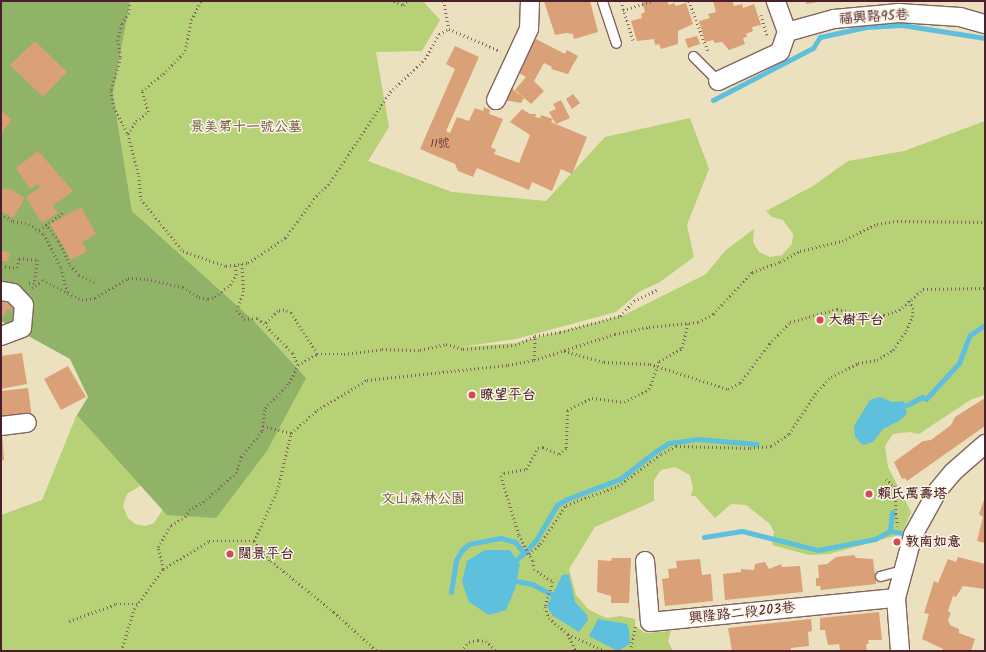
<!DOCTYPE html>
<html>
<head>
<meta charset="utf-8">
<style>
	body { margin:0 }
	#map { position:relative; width:986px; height:652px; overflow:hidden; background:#ece1bf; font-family:Kalam,"LXGW WenKai TC",sans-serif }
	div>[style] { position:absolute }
	.green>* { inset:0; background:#b7d176 }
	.forest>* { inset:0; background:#91b367 }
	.water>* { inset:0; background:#5fc0de }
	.stream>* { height:5px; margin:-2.5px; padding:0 2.5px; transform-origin:2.5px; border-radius:2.5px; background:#5fc0de }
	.building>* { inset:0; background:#daa077 }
	.path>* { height:2.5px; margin-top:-1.25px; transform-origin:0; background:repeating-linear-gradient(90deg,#83635f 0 1px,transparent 0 4px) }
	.roads { filter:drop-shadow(1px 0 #83635f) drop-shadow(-1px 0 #83635f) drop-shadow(0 1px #83635f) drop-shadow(0 -1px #83635f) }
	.lane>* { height:9px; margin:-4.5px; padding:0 4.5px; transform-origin:4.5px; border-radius:4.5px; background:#fff }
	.street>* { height:18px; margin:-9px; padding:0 9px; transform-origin:9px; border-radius:9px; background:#fff }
	.path-bridge>* { height:2.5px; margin-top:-1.25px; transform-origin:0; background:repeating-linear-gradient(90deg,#83635f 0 1px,transparent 0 4px) }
	.dots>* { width:11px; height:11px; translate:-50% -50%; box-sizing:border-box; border:2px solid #fcf5e5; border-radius:50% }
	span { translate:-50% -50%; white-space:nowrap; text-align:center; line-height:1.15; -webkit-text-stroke:3px #fcf5e5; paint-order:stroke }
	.number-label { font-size:12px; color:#6e3f3e }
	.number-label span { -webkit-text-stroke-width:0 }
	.street-label { font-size:14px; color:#4a1f2b }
	.park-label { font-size:14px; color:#6b5442 }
	.poi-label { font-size:14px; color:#4a1f2b; font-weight:700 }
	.left { translate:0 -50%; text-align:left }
	.frame { position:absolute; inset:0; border:2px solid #4a1f2b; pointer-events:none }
</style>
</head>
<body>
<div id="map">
	<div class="green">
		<div style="clip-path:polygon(130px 1px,423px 1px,440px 20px,422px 51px,376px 52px,389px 127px,368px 161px,452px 192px,546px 201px,605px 137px,690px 118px,709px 169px,687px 225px,694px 257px,660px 282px,639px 292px,616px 312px,516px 339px,461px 347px,516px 343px,624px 315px,706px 274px,726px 250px,754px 229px,753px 242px,759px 252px,770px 257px,782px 255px,792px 244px,793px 234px,783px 220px,772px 217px,766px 211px,813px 186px,848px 161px,904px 151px,985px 121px,985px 395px,972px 399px,919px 434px,910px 432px,893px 434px,885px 446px,888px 467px,911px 512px,902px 534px,829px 554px,809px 555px,772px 545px,774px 532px,770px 524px,746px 505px,731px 504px,715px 518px,695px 496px,691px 496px,693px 488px,690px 475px,675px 467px,661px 470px,654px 480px,654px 501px,595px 527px,569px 569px,576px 595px,588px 609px,606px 618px,621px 616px,635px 619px,635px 626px,645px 633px,671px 631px,668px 641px,673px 651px,1px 651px,1px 515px,42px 500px,77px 414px,143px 484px,127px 494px,123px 506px,128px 518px,135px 524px,145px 526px,154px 523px,163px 509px,304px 376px,253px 320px,132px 211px,113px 94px)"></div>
	</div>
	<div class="forest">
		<div style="clip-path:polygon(1px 1px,130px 1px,113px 94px,132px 211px,253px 320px,306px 378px,267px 451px,216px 518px,167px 515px,77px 415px,88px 397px,70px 359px,1px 321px)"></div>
	</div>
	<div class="water">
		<div style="clip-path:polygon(880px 397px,893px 402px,904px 401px,907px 414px,899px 421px,883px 429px,873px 442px,863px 445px,855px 437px,854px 426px,870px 400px)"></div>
		<div style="clip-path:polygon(485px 550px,510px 550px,520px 564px,515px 589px,506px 610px,489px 615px,469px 602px,462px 582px,467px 561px)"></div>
		<div style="clip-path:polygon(567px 574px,569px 575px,575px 602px,587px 615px,588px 620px,579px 632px,552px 615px,547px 606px,562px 575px)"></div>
		<div style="clip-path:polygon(598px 619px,627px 624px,629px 629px,630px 644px,618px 651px,589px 636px)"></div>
	</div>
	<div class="stream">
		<div style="left:713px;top:100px;width:113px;rotate:-27.5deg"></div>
		<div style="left:813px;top:48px;width:13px;rotate:-58deg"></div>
		<div style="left:820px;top:37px;width:47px;rotate:-12.3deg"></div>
		<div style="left:866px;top:27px;width:36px;rotate:-3deg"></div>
		<div style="left:902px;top:25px;width:84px;rotate:8.9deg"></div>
		<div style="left:907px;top:405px;width:17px;rotate:-28deg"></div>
		<div style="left:922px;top:397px;width:4px;rotate:27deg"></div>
		<div style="left:926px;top:399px;width:49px;rotate:-47.5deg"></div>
		<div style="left:959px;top:363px;width:30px;rotate:-69deg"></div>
		<div style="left:970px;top:335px;width:18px;rotate:-34deg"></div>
		<div style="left:892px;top:512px;width:19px;rotate:96deg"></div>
		<div style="left:890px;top:531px;width:11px;rotate:10deg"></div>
		<div style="left:704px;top:537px;width:38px;rotate:-9deg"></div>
		<div style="left:742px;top:531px;width:78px;rotate:14deg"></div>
		<div style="left:818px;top:550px;width:58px;rotate:-10.9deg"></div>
		<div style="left:875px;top:539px;width:17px;rotate:-28deg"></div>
		<div style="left:524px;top:553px;width:18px;rotate:-47deg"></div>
		<div style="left:536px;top:540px;width:41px;rotate:-59deg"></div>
		<div style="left:557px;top:505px;width:12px;rotate:-31deg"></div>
		<div style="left:567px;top:499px;width:57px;rotate:-20.7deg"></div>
		<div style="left:620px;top:479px;width:46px;rotate:-37.9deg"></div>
		<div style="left:656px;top:451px;width:15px;rotate:-32deg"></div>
		<div style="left:669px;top:443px;width:28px;rotate:-8deg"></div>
		<div style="left:697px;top:439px;width:60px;rotate:4.8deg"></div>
		<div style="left:516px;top:581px;width:16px;rotate:11deg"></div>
		<div style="left:532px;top:584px;width:24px;rotate:28deg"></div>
		<div style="left:451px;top:592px;width:32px;rotate:-81deg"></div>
		<div style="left:456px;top:560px;width:12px;rotate:-59deg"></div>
		<div style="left:462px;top:550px;width:9px;rotate:-41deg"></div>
		<div style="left:469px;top:544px;width:33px;rotate:-11deg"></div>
		<div style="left:501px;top:538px;width:15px;rotate:16deg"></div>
		<div style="left:515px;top:542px;width:14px;rotate:51deg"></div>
		<div style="left:524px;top:553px;width:9px;rotate:139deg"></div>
	</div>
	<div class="building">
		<div style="clip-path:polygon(544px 1px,590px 1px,598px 32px,574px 39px,573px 34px,566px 33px,555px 35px)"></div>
		<div style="clip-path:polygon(642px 1px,667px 1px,669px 5px,674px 3px,676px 6px,686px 3px,693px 24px,678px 31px,678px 44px,661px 49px,659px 44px,655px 45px,654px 39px,637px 41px,631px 21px,642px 18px,641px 14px,645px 12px)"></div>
		<div style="clip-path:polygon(713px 1px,732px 1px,734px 6px,742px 4px,743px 8px,754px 4px,761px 25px,752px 27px,753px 31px,746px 34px,747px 37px,743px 38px,745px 44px,729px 50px,722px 42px,715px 43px,713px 40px,705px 42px,699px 21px,710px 18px,708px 14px,716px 12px)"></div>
		<div style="clip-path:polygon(806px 1px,818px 1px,818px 2px,806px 4px)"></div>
		<div style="clip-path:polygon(697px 36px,700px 44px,688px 48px,685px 39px)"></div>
		<div style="clip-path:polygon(530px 39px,534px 42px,536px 39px,565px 54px,567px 50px,578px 56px,568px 74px,551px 69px,552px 67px,544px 63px,534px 81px,544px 91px,531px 104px,515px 90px,526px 77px,517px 72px)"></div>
		<div style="clip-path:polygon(35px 41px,67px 72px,43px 97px,10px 65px)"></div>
		<div style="clip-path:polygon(455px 46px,479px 57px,446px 131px,450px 133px,457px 117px,469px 121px,475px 108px,483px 111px,484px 107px,490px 110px,489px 114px,503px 119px,491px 147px,496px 150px,494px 154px,519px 163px,530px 135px,510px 122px,522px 109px,530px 114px,536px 114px,535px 117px,540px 118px,541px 115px,553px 119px,551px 122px,587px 137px,572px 174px,561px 169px,552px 191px,532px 182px,529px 190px,477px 168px,473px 177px,458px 171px,455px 164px,420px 149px,455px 69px,446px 64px)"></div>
		<div style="clip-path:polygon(510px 87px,524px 98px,521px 103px,503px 100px)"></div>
		<div style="clip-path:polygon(573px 94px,580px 103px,572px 109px,566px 99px)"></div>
		<div style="clip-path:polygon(561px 100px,570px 118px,556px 124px,549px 112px,556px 109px,553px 104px)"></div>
		<div style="clip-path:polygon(1px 111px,12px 119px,1px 134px)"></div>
		<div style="clip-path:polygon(38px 151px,73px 191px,53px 206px,58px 213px,42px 223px,26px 197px,41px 187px,38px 184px,30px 189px,16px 168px)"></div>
		<div style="clip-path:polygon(1px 188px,6px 190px,8px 188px,25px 198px,13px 218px,1px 211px)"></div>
		<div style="clip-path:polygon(81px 207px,96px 234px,82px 242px,87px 251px,71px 260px,50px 224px)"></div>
		<div style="clip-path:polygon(1px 251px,10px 252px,8px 261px,1px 261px)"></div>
		<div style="clip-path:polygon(1px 295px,16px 304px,14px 310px,7px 309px,4px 316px,1px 316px)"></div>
		<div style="clip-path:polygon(22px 353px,27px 384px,1px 389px,1px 356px)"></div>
		<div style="clip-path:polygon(68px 366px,86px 397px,61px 410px,44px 379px)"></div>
		<div style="clip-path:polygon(28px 388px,32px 418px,1px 421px,1px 391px)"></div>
		<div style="clip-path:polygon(985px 398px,985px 426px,907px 481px,905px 478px,902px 479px,894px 462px,923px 441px,931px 440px,951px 425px,955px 417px)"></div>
		<div style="clip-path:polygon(2px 431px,4px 460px,1px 461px,1px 432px)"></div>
		<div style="clip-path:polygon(985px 497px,985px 543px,977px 541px,983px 517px,979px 514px)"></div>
		<div style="clip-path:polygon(854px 555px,856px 558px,873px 559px,876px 584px,821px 590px,820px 586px,816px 586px,816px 578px,819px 578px,818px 565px,827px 564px,836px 557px)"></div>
		<div style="clip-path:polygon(958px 557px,985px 564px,985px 589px,963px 586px,956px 597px,953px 596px,948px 611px,951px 613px,948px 620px,950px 625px,959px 629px,959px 633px,975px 639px,971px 651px,943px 651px,943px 649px,922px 639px,929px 614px,924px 613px,934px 581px,938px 583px,948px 559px,956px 562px)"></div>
		<div style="clip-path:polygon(612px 558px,631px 558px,629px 603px,611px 603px,611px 596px,597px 592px,598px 560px,611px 561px)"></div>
		<div style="clip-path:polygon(700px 559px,702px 575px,711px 574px,713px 601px,665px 606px,662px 579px,669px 578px,668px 569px,677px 568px,676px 561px)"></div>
		<div style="clip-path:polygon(765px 562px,769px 569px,781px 564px,782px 567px,800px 566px,803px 592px,725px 600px,723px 574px,741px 572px,741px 569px,754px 570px,755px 564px)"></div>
		<div style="clip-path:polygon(879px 612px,882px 640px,868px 640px,869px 644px,866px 644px,867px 651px,840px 651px,839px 644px,828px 645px,825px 630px,820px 630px,820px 618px)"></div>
		<div style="clip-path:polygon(811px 619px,812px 631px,808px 632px,809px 646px,791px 648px,791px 651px,732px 651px,728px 628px)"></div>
	</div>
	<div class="path">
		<div style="left:130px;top:1px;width:12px;rotate:95deg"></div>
		<div style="left:129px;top:13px;width:13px;rotate:122deg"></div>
		<div style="left:122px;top:24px;width:16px;rotate:104deg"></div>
		<div style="left:118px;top:40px;width:18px;rotate:81deg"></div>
		<div style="left:121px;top:58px;width:34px;rotate:107deg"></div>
		<div style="left:111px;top:91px;width:16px;rotate:79deg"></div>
		<div style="left:114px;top:107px;width:30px;rotate:63deg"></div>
		<div style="left:128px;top:134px;width:43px;rotate:75.3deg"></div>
		<div style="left:139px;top:176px;width:23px;rotate:85deg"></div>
		<div style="left:141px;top:199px;width:67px;rotate:51.1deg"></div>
		<div style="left:183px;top:251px;width:46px;rotate:19.2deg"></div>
		<div style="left:226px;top:266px;width:22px;rotate:-8deg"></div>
		<div style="left:248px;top:263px;width:45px;rotate:-34deg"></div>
		<div style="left:285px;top:238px;width:52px;rotate:-53.6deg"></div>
		<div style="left:316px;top:196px;width:16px;rotate:-43deg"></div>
		<div style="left:328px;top:185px;width:112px;rotate:-56.3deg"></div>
		<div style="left:390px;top:92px;width:48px;rotate:-43.3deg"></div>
		<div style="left:425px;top:59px;width:29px;rotate:-61deg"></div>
		<div style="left:439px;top:34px;width:11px;rotate:-27deg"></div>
		<div style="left:449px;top:29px;width:56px;rotate:23.3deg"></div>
		<div style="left:394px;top:1px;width:10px;rotate:24deg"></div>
		<div style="left:403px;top:5px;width:6px;rotate:-45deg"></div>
		<div style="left:444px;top:1px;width:28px;rotate:80deg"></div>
		<div style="left:621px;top:1px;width:41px;rotate:72.9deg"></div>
		<div style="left:689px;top:1px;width:53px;rotate:69.2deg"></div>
		<div style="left:623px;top:10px;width:31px;rotate:-17deg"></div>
		<div style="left:761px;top:15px;width:21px;rotate:73deg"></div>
		<div style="left:128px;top:134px;width:15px;rotate:-58deg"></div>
		<div style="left:136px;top:121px;width:15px;rotate:-37deg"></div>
		<div style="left:148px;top:112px;width:22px;rotate:-106deg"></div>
		<div style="left:142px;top:91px;width:27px;rotate:-39deg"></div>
		<div style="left:163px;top:74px;width:32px;rotate:-46deg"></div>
		<div style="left:185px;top:51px;width:32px;rotate:-79deg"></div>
		<div style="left:191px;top:20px;width:21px;rotate:-62deg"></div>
		<div style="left:1px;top:214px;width:14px;rotate:30deg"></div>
		<div style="left:13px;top:221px;width:16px;rotate:11deg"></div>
		<div style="left:29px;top:224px;width:18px;rotate:34deg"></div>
		<div style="left:44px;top:234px;width:38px;rotate:63deg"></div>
		<div style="left:61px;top:268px;width:28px;rotate:75deg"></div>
		<div style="left:46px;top:224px;width:21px;rotate:53deg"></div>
		<div style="left:59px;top:241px;width:26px;rotate:65deg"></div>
		<div style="left:70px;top:265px;width:13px;rotate:48deg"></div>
		<div style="left:79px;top:275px;width:19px;rotate:25deg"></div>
		<div style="left:39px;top:230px;width:32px;rotate:-35deg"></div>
		<div style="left:242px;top:264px;width:27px;rotate:86deg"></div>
		<div style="left:244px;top:291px;width:20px;rotate:110deg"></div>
		<div style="left:237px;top:310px;width:11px;rotate:52deg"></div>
		<div style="left:244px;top:319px;width:14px;rotate:-4deg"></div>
		<div style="left:258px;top:318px;width:49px;rotate:45deg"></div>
		<div style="left:293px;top:353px;width:13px;rotate:67deg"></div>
		<div style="left:1px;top:266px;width:16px;rotate:7deg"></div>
		<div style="left:17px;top:268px;width:10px;rotate:-79deg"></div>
		<div style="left:19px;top:258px;width:19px;rotate:6deg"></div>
		<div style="left:38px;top:260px;width:24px;rotate:99deg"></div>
		<div style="left:34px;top:284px;width:7px;rotate:-172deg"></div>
		<div style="left:32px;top:288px;width:14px;rotate:-36deg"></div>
		<div style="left:43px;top:280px;width:44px;rotate:27.1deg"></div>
		<div style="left:82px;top:300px;width:13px;rotate:-9deg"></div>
		<div style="left:95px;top:298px;width:39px;rotate:-31deg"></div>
		<div style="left:128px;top:278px;width:19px;rotate:3deg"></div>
		<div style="left:147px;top:279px;width:37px;rotate:13deg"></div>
		<div style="left:183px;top:287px;width:19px;rotate:32deg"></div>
		<div style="left:199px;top:297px;width:9px;rotate:13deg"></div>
		<div style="left:208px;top:299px;width:7px;rotate:-16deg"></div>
		<div style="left:215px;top:297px;width:19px;rotate:-39deg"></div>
		<div style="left:230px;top:285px;width:12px;rotate:-59deg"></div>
		<div style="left:236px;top:275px;width:10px;rotate:-96deg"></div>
		<div style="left:564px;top:351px;width:41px;rotate:15.4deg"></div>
		<div style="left:604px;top:362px;width:46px;rotate:2.5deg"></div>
		<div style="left:650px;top:364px;width:82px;rotate:17.8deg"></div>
		<div style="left:728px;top:389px;width:13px;rotate:-27deg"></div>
		<div style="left:740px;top:383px;width:49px;rotate:-53.4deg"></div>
		<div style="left:769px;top:344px;width:30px;rotate:-46deg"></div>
		<div style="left:790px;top:322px;width:49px;rotate:-15.5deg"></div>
		<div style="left:837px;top:309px;width:35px;rotate:12deg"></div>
		<div style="left:871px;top:316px;width:13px;rotate:-4deg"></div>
		<div style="left:884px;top:315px;width:16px;rotate:-18deg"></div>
		<div style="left:899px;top:310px;width:32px;rotate:-41deg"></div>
		<div style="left:923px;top:289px;width:62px;rotate:-0.9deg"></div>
		<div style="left:317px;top:354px;width:27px"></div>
		<div style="left:344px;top:354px;width:38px;rotate:-7deg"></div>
		<div style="left:382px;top:349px;width:38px;rotate:2deg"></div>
		<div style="left:420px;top:350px;width:27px;rotate:-13deg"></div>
		<div style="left:446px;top:344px;width:18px;rotate:16deg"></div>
		<div style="left:463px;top:349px;width:52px;rotate:-4.4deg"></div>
		<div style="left:515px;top:345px;width:22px;rotate:-24deg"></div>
		<div style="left:535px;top:336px;width:25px;rotate:-9deg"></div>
		<div style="left:560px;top:332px;width:62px;rotate:-14.9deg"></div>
		<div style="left:620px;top:316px;width:21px;rotate:-47deg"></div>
		<div style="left:634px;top:301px;width:25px;rotate:-26deg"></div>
		<div style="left:534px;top:360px;width:24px;rotate:-88deg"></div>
		<div style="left:263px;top:426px;width:29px;rotate:14deg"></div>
		<div style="left:504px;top:473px;width:4px;rotate:135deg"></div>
		<div style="left:501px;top:476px;width:62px;rotate:73deg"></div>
		<div style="left:519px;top:535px;width:30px;rotate:62deg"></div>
		<div style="left:533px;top:561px;width:8px;rotate:83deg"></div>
		<div style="left:534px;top:569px;width:23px;rotate:34deg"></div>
		<div style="left:553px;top:582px;width:26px;rotate:108deg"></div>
		<div style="left:545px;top:607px;width:12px;rotate:70deg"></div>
		<div style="left:549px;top:618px;width:25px;rotate:40deg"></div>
		<div style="left:568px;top:634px;width:41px;rotate:24.7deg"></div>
		<div style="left:886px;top:479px;width:11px;rotate:41deg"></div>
		<div style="left:894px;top:486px;width:7px;rotate:74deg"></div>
		<div style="left:896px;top:493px;width:21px;rotate:90deg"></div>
		<div style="left:896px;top:514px;width:12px;rotate:81deg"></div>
		<div style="left:254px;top:541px;width:55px;rotate:-65.3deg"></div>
		<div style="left:277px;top:491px;width:60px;rotate:-76.4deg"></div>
		<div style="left:291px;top:433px;width:35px;rotate:-41deg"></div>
		<div style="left:317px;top:410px;width:58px;rotate:-31deg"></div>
		<div style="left:367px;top:380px;width:142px;rotate:-6.1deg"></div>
		<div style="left:508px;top:365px;width:26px;rotate:-11deg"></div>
		<div style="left:534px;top:360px;width:85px;rotate:-17.8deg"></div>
		<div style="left:615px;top:334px;width:35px;rotate:-12deg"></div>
		<div style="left:649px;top:327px;width:49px;rotate:-5.8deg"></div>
		<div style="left:698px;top:322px;width:17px;rotate:-28deg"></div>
		<div style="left:713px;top:314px;width:57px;rotate:-47.1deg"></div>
		<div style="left:752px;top:272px;width:30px;rotate:-20deg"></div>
		<div style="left:780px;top:262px;width:23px;rotate:-29deg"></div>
		<div style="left:800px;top:251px;width:43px;rotate:-13.4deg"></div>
		<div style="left:842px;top:241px;width:39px;rotate:-26deg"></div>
		<div style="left:877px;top:224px;width:20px;rotate:-9deg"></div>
		<div style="left:897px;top:221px;width:88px;rotate:0.7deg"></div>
		<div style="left:254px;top:541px;width:26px;rotate:50deg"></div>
		<div style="left:271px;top:561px;width:81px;rotate:39deg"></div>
		<div style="left:334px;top:612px;width:58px;rotate:42.2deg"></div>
		<div style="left:529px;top:554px;width:15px;rotate:-42deg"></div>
		<div style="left:540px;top:544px;width:47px;rotate:-56.3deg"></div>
		<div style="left:566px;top:505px;width:55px;rotate:-20.1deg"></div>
		<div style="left:618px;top:486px;width:54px;rotate:-36.7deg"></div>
		<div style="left:661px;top:454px;width:17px;rotate:-28deg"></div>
		<div style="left:676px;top:446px;width:74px;rotate:1.5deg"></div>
		<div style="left:750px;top:448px;width:21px;rotate:-5deg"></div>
		<div style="left:771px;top:446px;width:22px;rotate:-34deg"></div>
		<div style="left:789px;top:434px;width:48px;rotate:-57deg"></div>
		<div style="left:815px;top:394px;width:23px;rotate:-47deg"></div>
		<div style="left:831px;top:377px;width:30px;rotate:-27deg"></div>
		<div style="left:858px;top:363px;width:19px;rotate:-9deg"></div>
		<div style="left:877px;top:360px;width:19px;rotate:-32deg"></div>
		<div style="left:893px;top:350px;width:23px;rotate:-56deg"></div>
		<div style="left:906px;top:331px;width:15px;rotate:-67deg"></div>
		<div style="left:912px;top:317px;width:8px;rotate:-83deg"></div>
		<div style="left:913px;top:309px;width:9px;rotate:-117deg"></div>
		<div style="left:163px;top:569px;width:23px;rotate:-103deg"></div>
		<div style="left:158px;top:547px;width:26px;rotate:-59deg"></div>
		<div style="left:171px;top:525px;width:16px;rotate:-30deg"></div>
		<div style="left:185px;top:517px;width:8px;rotate:-60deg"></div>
		<div style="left:189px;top:510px;width:16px;rotate:-30deg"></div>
		<div style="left:203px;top:502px;width:44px;rotate:-41.3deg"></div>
		<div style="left:236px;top:473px;width:17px;rotate:-73deg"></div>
		<div style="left:241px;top:457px;width:33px;rotate:-51deg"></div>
		<div style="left:262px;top:431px;width:23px;rotate:-83deg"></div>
		<div style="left:265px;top:408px;width:35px;rotate:-46deg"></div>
		<div style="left:289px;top:383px;width:20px;rotate:-63deg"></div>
		<div style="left:298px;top:365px;width:22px;rotate:-30deg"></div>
		<div style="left:317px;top:354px;width:49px;rotate:-122.4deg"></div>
		<div style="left:291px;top:313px;width:8px;rotate:-157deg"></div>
		<div style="left:284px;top:310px;width:6px;rotate:171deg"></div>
		<div style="left:278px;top:311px;width:18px;rotate:135deg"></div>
		<div style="left:69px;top:621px;width:50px;rotate:-19.9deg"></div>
		<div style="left:116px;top:604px;width:21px"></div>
		<div style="left:568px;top:634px;width:19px;rotate:65deg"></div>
		<div style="left:121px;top:651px;width:44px;rotate:-72.8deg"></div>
		<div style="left:134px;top:609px;width:49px;rotate:-54.1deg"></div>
		<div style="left:163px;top:569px;width:54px;rotate:-31.3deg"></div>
		<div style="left:209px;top:541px;width:45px"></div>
		<div style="left:461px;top:651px;width:12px;rotate:-48deg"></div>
		<div style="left:469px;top:642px;width:9px;rotate:-13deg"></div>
		<div style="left:478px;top:640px;width:8px;rotate:7deg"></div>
		<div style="left:486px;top:641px;width:15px;rotate:42deg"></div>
		<div style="left:630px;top:651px;width:25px;rotate:-78deg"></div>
	</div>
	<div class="roads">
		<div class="lane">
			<div style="left:602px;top:1px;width:44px;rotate:71.6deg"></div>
			<div style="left:693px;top:56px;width:35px;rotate:45deg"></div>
			<div style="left:880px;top:576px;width:23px;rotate:-15deg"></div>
		</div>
		<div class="street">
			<div style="left:787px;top:32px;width:49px;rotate:-15.5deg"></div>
			<div style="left:834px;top:19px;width:65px;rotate:-5.3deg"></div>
			<div style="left:899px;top:13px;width:61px;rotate:3.8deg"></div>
			<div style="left:960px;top:17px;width:26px;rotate:16deg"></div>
			<div style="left:718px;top:81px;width:68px;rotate:-25.1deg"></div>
			<div style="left:780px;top:52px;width:21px;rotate:-71deg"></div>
			<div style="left:787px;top:32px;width:33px;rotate:-110deg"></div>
			<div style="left:496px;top:100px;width:78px;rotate:-65.1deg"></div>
			<div style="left:529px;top:29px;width:28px;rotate:-88deg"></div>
			<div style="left:1px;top:291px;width:12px;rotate:9deg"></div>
			<div style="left:13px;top:293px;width:16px;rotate:47deg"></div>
			<div style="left:24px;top:305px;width:23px;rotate:95deg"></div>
			<div style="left:22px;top:328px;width:22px;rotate:159deg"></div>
			<div style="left:1px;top:426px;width:26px;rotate:-7deg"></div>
			<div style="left:645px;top:561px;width:61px;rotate:85.3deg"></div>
			<div style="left:650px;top:622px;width:247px;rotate:-5.6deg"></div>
			<div style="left:900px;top:651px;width:53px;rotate:-94.3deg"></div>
			<div style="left:896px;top:598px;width:65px;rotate:-74.9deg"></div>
			<div style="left:913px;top:535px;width:51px;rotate:-60.9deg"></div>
			<div style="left:938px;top:490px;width:23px;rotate:-50deg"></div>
			<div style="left:953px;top:472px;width:43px;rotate:-41.2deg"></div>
		</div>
	</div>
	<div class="path-bridge">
		<div style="left:504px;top:473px;width:22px;rotate:-10deg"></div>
		<div style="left:526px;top:469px;width:24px;rotate:-60deg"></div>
		<div style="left:538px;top:448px;width:5px;rotate:-11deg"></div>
		<div style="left:543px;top:447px;width:17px;rotate:24deg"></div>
		<div style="left:559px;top:454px;width:9px;rotate:-41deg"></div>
		<div style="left:566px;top:448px;width:38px;rotate:-88deg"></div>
		<div style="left:567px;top:410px;width:28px;rotate:-26deg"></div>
		<div style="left:592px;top:398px;width:32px;rotate:7deg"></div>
		<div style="left:624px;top:402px;width:28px;rotate:-27deg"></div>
		<div style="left:649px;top:389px;width:30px;rotate:-70deg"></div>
		<div style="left:659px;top:361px;width:26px;rotate:-29deg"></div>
		<div style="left:682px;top:348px;width:26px;rotate:-77deg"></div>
	</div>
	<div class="dots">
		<div style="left:820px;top:320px;background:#d1495b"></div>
		<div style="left:472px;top:395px;background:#d1495b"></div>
		<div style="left:869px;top:494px;background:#d1495b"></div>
		<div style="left:897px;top:542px;background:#d1495b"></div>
		<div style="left:230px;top:554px;background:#d1495b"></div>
	</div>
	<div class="number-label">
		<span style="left:440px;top:144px">11號</span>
	</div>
	<div class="street-label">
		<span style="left:874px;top:17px;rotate:-4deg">福興路95巷</span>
		<span style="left:742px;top:613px;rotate:-6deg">興隆路二段203巷</span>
	</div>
	<div class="park-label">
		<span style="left:246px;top:127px">景美第十一號公墓</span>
		<span style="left:423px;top:499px">文山森林公園</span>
	</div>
	<div class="poi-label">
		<span class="left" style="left:828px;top:320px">大樹平台</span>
		<span class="left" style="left:480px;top:395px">瞭望平台</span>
		<span class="left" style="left:877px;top:494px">賴氏萬壽塔</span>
		<span class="left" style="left:905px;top:542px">敦南如意</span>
		<span class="left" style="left:238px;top:554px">闊景平台</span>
	</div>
	<div class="frame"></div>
</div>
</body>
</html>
